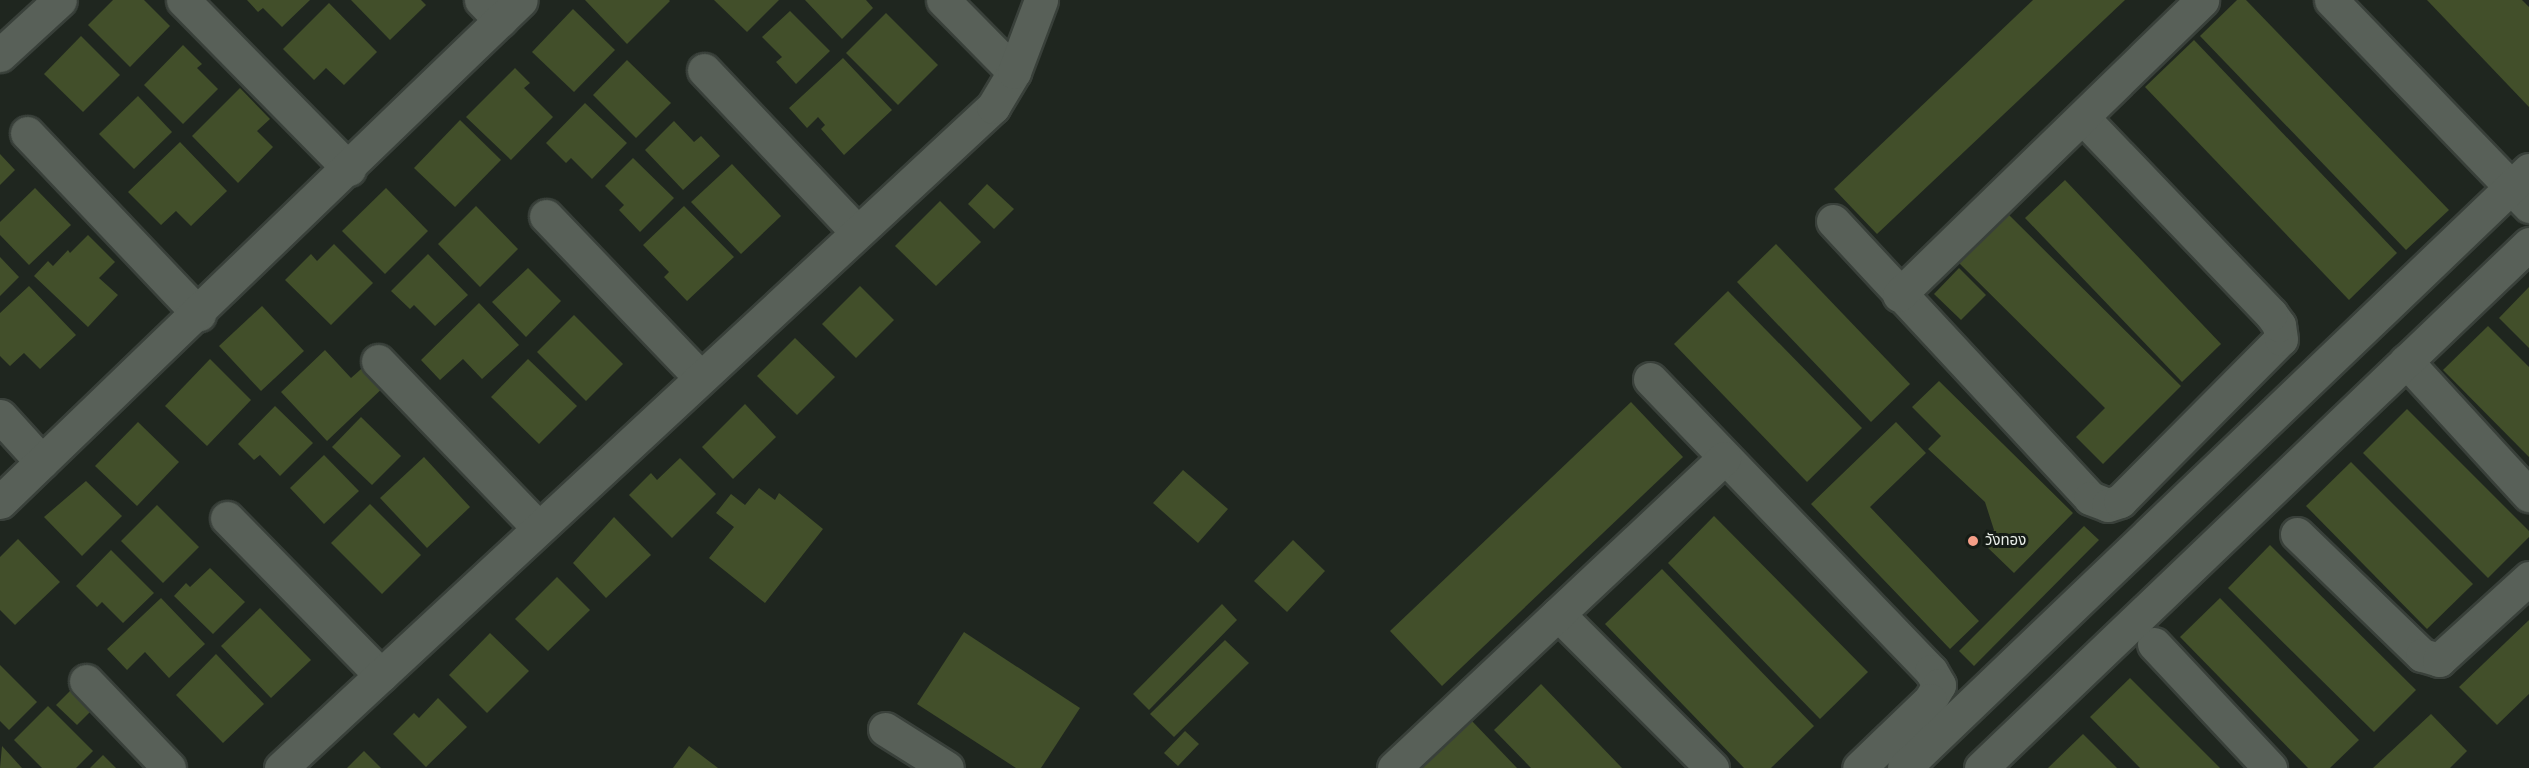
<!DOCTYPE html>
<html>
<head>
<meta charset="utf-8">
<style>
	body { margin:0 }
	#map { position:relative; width:2529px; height:768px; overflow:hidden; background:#1f261f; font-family:"Nunito Sans","Noto Sans Thai",sans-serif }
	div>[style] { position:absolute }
	.building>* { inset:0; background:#424f2a }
	.roads { filter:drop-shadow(2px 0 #39403a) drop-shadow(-2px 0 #39403a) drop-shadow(0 2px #39403a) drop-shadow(0 -2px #39403a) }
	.minor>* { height:33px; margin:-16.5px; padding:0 16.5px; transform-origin:16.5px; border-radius:16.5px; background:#586058 }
	.dots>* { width:16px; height:16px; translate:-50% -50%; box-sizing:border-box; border:3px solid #151c16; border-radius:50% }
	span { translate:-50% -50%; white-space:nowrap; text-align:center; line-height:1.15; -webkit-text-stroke:6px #151c16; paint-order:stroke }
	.poi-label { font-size:15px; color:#e8ede8 }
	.left { translate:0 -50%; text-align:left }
</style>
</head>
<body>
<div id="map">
	<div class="building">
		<div style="clip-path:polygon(113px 0,144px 0,170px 26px,130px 67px,88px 25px)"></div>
		<div style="clip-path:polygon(247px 0,310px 0,282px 27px,263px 8px,258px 12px)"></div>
		<div style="clip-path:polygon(351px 0,421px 0,426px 5px,390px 40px)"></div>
		<div style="clip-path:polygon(585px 0,669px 0,670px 1px,627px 44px)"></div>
		<div style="clip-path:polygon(714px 0,779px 0,747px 32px)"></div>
		<div style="clip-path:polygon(805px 0,866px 0,873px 8px,842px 39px)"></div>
		<div style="clip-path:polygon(2033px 0,2125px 0,1877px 234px,1834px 189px)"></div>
		<div style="clip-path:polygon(2237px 0,2246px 0,2449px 210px,2406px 250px,2200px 36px)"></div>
		<div style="clip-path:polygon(2427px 0,2522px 0,2529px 7px,2529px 107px)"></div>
		<div style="clip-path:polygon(329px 3px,377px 52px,344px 85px,326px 68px,314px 80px,283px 49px)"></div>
		<div style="clip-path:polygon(573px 9px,615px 50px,574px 92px,532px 52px)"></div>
		<div style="clip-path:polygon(790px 11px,830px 51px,796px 84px,776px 62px,782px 57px,762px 37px)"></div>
		<div style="clip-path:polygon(886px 13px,938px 65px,898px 105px,846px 53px)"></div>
		<div style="clip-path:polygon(81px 36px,120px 75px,83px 112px,44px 74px)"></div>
		<div style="clip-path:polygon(2194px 40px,2397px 253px,2349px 300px,2145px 87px)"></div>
		<div style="clip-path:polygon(183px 45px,202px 64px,197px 68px,218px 89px,183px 124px,144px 85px)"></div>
		<div style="clip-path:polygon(843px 58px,892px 110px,844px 155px,821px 129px,825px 125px,818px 117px,807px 128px,789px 108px)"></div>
		<div style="clip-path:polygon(627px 60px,671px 103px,636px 138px,593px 95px)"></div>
		<div style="clip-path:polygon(515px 68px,530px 83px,524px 88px,553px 117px,511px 160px,466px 117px)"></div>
		<div style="clip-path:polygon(240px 88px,270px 119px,257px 131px,273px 147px,238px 183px,192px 136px)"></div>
		<div style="clip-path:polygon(138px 96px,172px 132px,134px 169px,99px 134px)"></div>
		<div style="clip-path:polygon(585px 103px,627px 143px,592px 179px,571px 158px,566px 163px,546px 143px)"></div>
		<div style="clip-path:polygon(460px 120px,501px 160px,455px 207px,414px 168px)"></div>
		<div style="clip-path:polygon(674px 121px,694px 142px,701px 136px,720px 156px,683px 190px,645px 150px)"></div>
		<div style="clip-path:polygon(180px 142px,227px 191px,191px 226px,176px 211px,161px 225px,128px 192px)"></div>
		<div style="clip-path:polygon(0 154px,15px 170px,0 185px)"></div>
		<div style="clip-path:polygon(633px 158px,674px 198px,640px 232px,619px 210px,624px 205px,605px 186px)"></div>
		<div style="clip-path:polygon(732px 164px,781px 216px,741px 254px,691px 202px)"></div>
		<div style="clip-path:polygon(2065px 180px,2221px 344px,2182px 382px,2025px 218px)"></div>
		<div style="clip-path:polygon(987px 184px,1014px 209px,994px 229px,968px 204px)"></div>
		<div style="clip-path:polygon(35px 188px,71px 225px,29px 265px,0 235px,0 222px)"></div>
		<div style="clip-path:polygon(386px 188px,428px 231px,385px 274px,342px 231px)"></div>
		<div style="clip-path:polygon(940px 201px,981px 242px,936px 286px,895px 246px)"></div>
		<div style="clip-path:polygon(476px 206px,518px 249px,480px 287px,438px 244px)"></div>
		<div style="clip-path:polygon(684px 206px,734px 257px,687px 301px,664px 277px,669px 272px,643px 245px)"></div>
		<div style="clip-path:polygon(2007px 213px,2181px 386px,2103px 464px,2076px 437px,2105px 408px,1958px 262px)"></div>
		<div style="clip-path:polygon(88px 235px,115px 262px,99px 278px,118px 295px,88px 327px,34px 276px,48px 261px,53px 266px,68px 250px,70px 253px)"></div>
		<div style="clip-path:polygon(334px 244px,373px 283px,331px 325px,285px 280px,311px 254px,317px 261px)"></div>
		<div style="clip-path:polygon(1776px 244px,1910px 384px,1871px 422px,1737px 282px)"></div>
		<div style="clip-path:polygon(428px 254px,468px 295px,435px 326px,414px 305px,410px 309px,391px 291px)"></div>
		<div style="clip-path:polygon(0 257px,19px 277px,0 296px)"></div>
		<div style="clip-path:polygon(528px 268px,561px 301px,526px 337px,492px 302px)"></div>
		<div style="clip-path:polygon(1959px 268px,1986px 295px,1961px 320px,1934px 294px)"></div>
		<div style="clip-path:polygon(29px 286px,76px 335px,40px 369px,24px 353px,10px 366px,0 356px,0 313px)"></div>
		<div style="clip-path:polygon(860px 286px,894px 320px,856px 358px,822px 324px)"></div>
		<div style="clip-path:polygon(2529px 287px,2529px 348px,2499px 318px)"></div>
		<div style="clip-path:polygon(1728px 291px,1862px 428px,1807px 482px,1674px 344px)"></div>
		<div style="clip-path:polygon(479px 303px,519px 345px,482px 379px,463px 359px,440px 380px,421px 360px)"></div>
		<div style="clip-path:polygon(262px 306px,304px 351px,261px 391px,219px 346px)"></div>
		<div style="clip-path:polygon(574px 315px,623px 364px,586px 401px,537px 352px)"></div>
		<div style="clip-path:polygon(2488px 326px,2529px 367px,2529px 457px,2443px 370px)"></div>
		<div style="clip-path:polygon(795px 338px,835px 377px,797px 415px,757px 376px)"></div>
		<div style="clip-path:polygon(325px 350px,351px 378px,369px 362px,389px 382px,327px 441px,281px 392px)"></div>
		<div style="clip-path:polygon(210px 359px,251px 400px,207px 446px,165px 406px)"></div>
		<div style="clip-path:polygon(528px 359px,577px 406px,539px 444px,491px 397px)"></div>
		<div style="clip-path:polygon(1939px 381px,2073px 513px,2014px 573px,1985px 545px,1994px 530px,1985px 502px,1928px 449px,1941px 436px,1912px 407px)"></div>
		<div style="clip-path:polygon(1631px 402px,1683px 457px,1442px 686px,1390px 631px)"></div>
		<div style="clip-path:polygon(745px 404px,776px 437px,733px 479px,702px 447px)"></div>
		<div style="clip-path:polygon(275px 406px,313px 443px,280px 476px,260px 455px,254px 460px,238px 444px)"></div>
		<div style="clip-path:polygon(2407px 409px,2529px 531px,2529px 537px,2488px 578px,2363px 453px)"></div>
		<div style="clip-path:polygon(361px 417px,401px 456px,372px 485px,332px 447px)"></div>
		<div style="clip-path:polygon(138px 422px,179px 462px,137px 506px,95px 466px)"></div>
		<div style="clip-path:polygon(1896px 422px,1926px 453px,1870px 507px,1979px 621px,1950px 649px,1811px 504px)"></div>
		<div style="clip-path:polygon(324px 455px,359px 491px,324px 524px,290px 488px)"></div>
		<div style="clip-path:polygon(424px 457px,470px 507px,427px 548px,380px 498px)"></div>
		<div style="clip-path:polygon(680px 458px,716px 494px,672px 538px,629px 495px,651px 473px,657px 480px)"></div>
		<div style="clip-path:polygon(2351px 462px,2473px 584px,2427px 629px,2306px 506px)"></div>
		<div style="clip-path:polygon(1183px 470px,1228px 509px,1198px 543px,1153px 503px)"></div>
		<div style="clip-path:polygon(86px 481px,122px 516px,82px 556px,44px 517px)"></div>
		<div style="clip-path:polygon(759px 488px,775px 500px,779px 493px,823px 529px,765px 603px,709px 558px,734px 527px,716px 513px,731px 494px,745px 505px)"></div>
		<div style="clip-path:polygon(370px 504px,421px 555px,382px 594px,331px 543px)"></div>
		<div style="clip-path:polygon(157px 505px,199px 547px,163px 583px,121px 541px)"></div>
		<div style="clip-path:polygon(1714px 516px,1868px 672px,1820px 719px,1668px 563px)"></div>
		<div style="clip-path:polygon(614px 517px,651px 555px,606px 598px,573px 563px)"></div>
		<div style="clip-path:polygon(2084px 526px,2099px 540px,1974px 666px,1959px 651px)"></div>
		<div style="clip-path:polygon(18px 539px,60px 582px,15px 625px,0 610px,0 557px)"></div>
		<div style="clip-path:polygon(1293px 540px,1325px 571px,1287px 612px,1254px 581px)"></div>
		<div style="clip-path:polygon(2270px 545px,2416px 690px,2374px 732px,2228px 588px)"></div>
		<div style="clip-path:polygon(111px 550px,154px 593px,123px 623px,102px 602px,97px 607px,76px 586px)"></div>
		<div style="clip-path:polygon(210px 568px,245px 602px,213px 634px,174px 596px,186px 583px,190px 587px)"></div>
		<div style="clip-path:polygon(1662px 569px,1814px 726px,1771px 768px,1744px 768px,1605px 624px)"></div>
		<div style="clip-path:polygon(557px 577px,590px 610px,548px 651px,515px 619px)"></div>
		<div style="clip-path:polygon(161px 598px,205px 644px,169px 678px,145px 652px,127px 670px,107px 649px)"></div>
		<div style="clip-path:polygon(2220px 598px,2359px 740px,2330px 768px,2308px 768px,2180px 637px)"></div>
		<div style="clip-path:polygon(1222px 604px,1237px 620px,1149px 710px,1133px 694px)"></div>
		<div style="clip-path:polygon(260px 608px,311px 660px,271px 698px,221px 646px)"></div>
		<div style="clip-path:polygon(2529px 620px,2529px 694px,2497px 725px,2459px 687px)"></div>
		<div style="clip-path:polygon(964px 632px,1080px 708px,1041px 768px,1016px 768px,917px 704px)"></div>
		<div style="clip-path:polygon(490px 633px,529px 671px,487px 713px,449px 675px)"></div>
		<div style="clip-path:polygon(1225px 640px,1249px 663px,1174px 737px,1150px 714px)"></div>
		<div style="clip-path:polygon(216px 654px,264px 704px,223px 743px,176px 695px)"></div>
		<div style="clip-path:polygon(0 665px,37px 702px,9px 730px,0 721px)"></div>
		<div style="clip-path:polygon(2130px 678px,2220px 768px,2140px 768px,2090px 717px)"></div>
		<div style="clip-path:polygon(1541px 684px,1622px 768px,1531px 768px,1494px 730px)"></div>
		<div style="clip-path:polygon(75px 686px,96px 706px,77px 725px,56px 705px)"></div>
		<div style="clip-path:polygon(438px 698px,467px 727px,426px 767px,393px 734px,414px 713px,419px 718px)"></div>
		<div style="clip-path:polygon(48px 706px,93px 751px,76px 768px,42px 768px,14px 740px)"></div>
		<div style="clip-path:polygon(2431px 714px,2467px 751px,2450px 768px,2373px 768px)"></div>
		<div style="clip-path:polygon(1471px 720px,1517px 768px,1422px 768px)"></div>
		<div style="clip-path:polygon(1185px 731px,1199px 744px,1178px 766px,1164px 753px)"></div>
		<div style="clip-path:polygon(2083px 734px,2117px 768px,2048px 768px)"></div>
		<div style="clip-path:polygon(2px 746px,22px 768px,0 768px)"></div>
		<div style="clip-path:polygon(689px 746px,718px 768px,673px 768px)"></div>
		<div style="clip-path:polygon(364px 751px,381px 768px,347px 768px)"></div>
		<div style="clip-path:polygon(103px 755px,116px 768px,90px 768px)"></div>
	</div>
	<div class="roads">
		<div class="minor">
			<div style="left:183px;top:0;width:237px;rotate:45.5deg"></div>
			<div style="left:481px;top:0;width:28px;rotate:46deg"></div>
			<div style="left:943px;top:0;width:101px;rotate:45.4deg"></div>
			<div style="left:2331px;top:0;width:286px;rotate:46.1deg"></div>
			<div style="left:0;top:55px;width:81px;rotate:-42.5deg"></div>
			<div style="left:704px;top:70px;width:221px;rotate:46.6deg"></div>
			<div style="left:27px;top:133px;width:250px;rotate:46.5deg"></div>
			<div style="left:546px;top:216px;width:221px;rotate:46.3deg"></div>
			<div style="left:1833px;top:221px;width:378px;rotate:47.1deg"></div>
			<div style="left:2090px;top:498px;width:19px;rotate:21deg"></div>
			<div style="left:2108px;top:505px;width:13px;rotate:-18deg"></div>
			<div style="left:2120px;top:501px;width:228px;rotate:-45.2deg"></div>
			<div style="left:2281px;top:339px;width:14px;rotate:-98deg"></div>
			<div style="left:2279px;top:325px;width:14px;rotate:-126deg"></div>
			<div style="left:2271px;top:314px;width:272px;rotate:-133.8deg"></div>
			<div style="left:1899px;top:295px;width:423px;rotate:-44.2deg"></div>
			<div style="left:378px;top:361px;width:231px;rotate:46.1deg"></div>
			<div style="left:2406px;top:361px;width:182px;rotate:47.5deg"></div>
			<div style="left:1650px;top:379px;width:405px;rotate:46.1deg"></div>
			<div style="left:1931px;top:671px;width:16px;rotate:60deg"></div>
			<div style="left:1939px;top:685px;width:17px;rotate:121deg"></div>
			<div style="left:1930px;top:700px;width:98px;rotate:136.2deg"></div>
			<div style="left:0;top:416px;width:62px;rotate:47.6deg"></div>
			<div style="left:0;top:502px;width:723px;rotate:-43.94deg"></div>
			<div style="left:227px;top:518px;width:220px;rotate:45.6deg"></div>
			<div style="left:2297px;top:534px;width:174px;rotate:44.1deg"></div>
			<div style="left:2422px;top:655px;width:18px;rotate:16deg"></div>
			<div style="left:2439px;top:660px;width:122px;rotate:-42.3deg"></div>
			<div style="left:1558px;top:614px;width:218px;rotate:45deg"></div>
			<div style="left:2154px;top:644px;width:170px;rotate:46.9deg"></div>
			<div style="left:86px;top:681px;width:120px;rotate:46.3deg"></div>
			<div style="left:885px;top:729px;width:73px;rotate:32.2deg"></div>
			<div style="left:281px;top:768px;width:972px;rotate:-42.87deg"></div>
			<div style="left:993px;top:107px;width:41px;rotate:-59deg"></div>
			<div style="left:1014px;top:72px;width:77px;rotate:-69.4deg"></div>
			<div style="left:1394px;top:768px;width:453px;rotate:-43.2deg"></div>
			<div style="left:1904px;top:768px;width:865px;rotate:-43.74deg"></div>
			<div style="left:1981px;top:768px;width:758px;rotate:-43.72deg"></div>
		</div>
	</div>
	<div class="dots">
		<div style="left:1973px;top:541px;background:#f49e87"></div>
	</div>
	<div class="poi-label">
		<span class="left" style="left:1985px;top:541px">วังทอง</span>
	</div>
</div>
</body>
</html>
